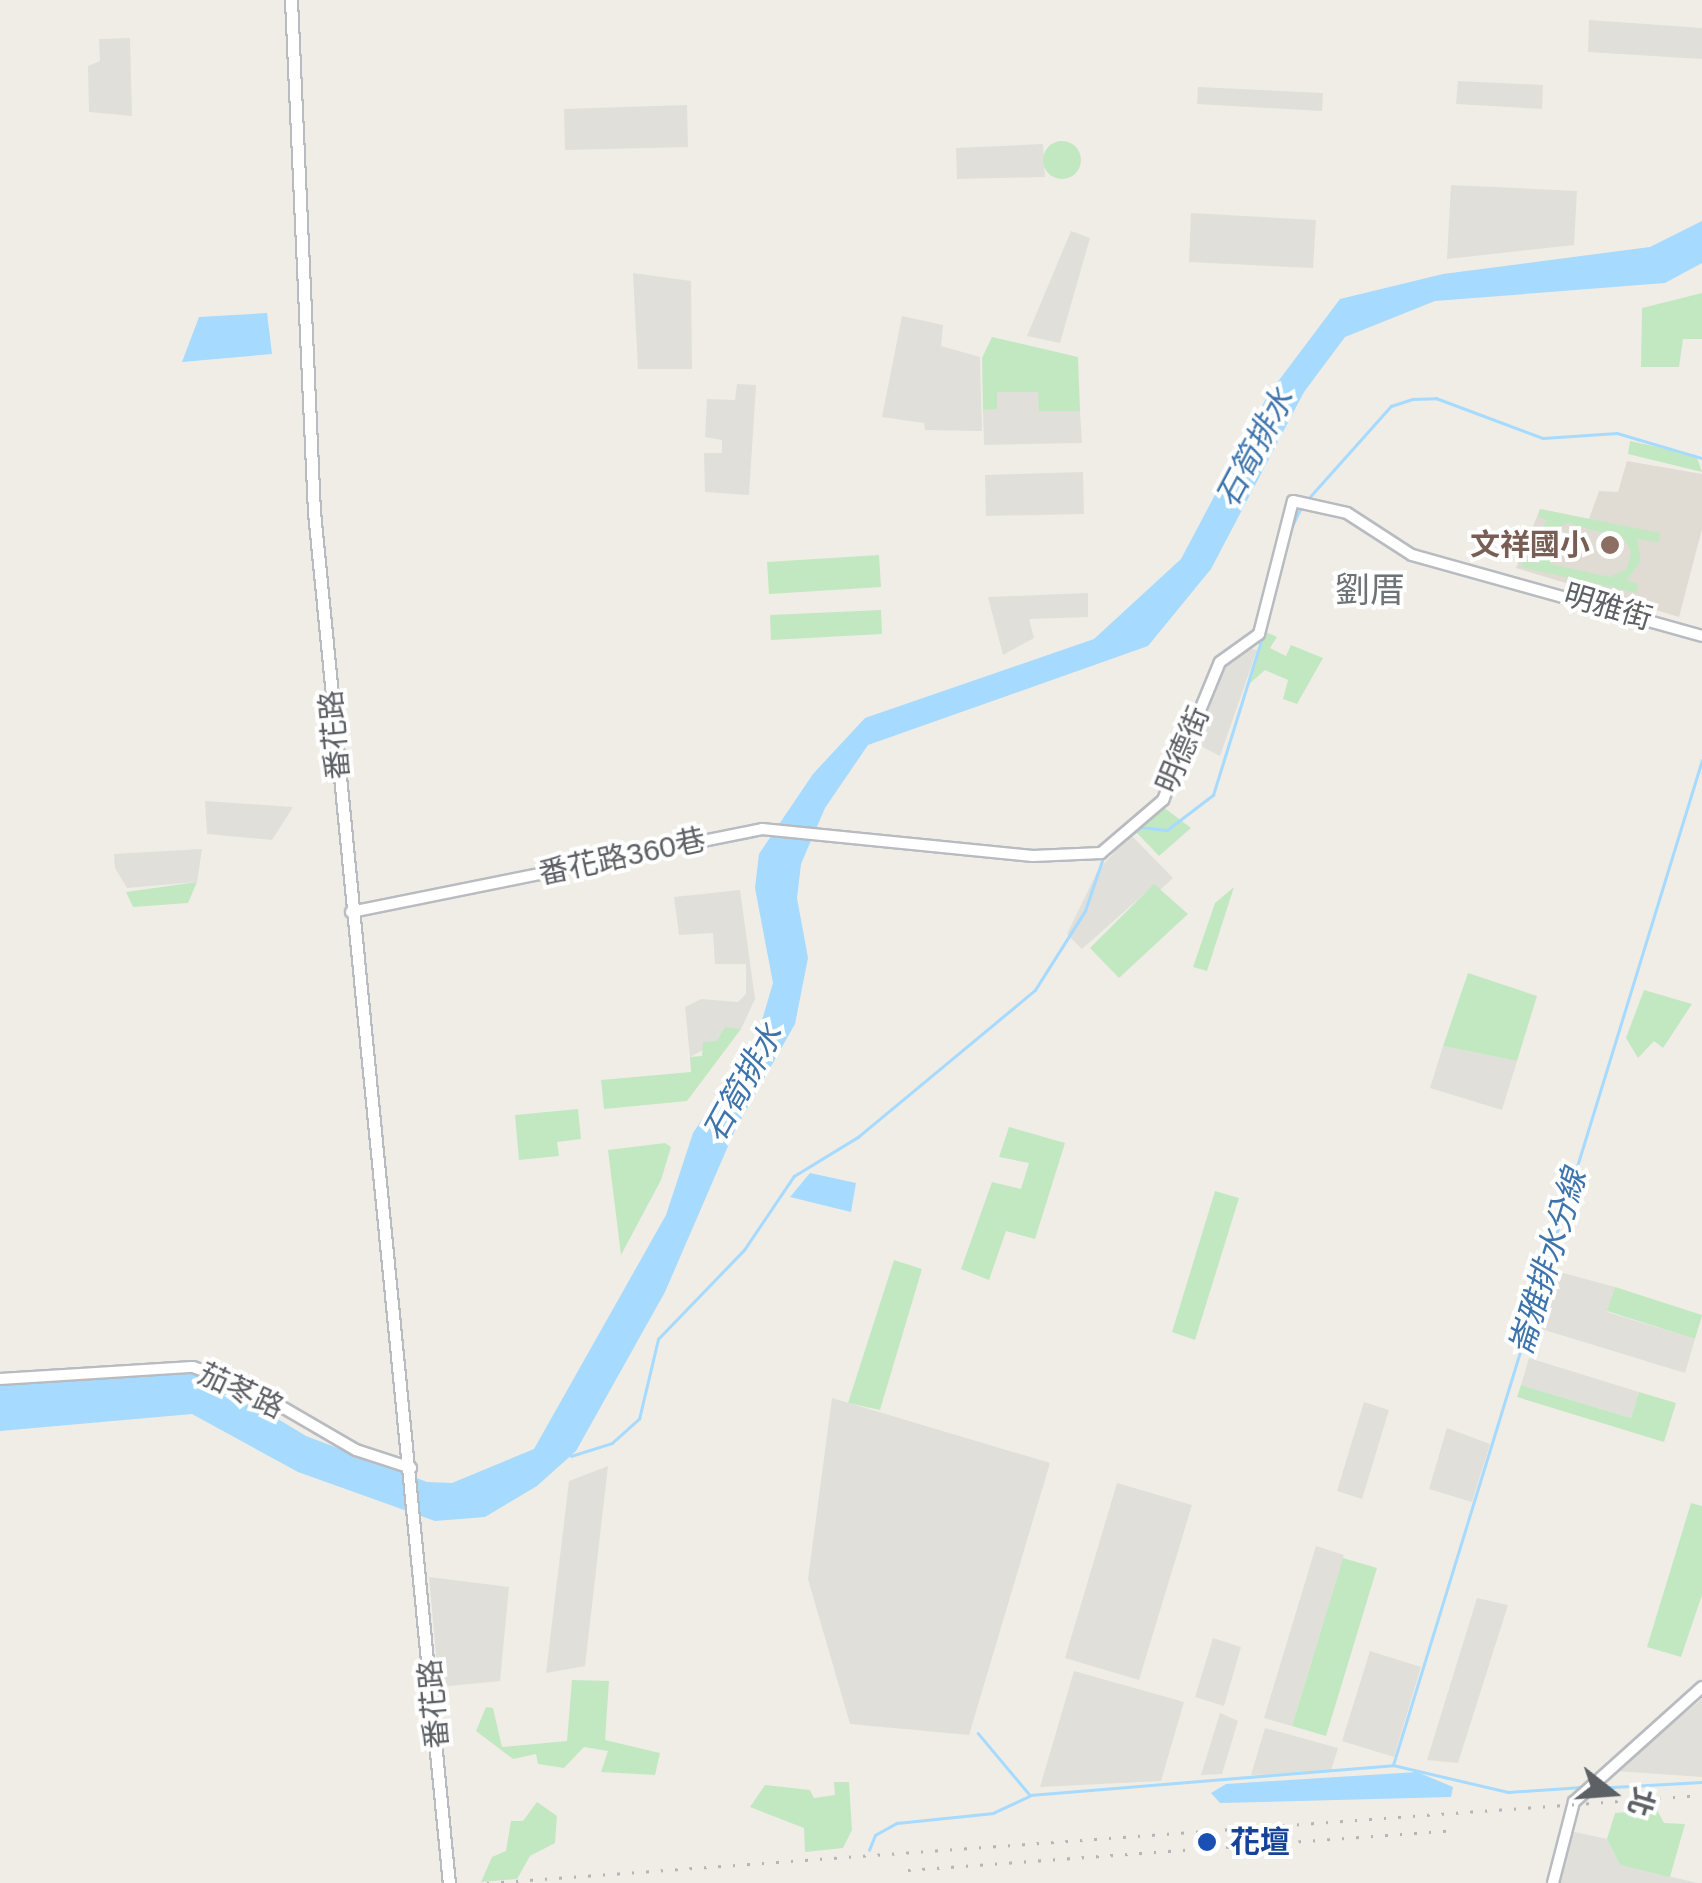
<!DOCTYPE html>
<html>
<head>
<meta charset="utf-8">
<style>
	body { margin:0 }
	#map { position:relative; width:1702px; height:1883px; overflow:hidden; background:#f0ede6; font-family:Arial,"Noto Sans TC",sans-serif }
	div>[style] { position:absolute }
	.industrial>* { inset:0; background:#e1dfda }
	.education>* { inset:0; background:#e0dcd4 }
	.green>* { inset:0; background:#c2e8c2 }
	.round { border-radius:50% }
	.water>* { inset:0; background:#a6daff }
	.stream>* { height:2.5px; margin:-1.25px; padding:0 1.25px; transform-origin:1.25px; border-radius:1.25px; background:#a6daff }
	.roads { filter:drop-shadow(2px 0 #b8bbc0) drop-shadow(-2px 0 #b8bbc0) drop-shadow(0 2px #b8bbc0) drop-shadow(0 -2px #b8bbc0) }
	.tertiary>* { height:10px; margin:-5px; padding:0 5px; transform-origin:5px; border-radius:5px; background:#fff }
	.secondary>* { height:11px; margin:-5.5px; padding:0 5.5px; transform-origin:5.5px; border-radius:5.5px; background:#fff }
	.rail>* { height:2.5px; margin-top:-1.25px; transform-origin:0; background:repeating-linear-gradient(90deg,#b4b5b6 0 2.5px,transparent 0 14.5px) }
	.dots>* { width:28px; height:28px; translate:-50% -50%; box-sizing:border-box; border:5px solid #fff; border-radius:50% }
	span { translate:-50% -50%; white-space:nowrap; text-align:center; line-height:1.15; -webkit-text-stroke:8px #fff; paint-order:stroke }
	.education-label { font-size:30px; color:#785e54; font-weight:700 }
	.right { translate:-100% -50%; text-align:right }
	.street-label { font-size:30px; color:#5d6166 }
	.transit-label { font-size:30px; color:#164399; font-weight:700 }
	.left { translate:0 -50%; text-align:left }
	.water-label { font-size:32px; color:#3d74ac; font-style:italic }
	.quarter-label { font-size:35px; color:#6e7378 }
	.north { position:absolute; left:1562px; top:1743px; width:100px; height:100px; -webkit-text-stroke:8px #fff; paint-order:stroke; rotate:107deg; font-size:28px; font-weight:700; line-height:40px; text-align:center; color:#5d6166 }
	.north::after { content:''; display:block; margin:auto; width:35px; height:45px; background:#5d6166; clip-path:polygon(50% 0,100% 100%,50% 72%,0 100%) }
</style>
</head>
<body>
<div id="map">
	<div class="industrial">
		<div style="clip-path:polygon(1589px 20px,1702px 28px,1702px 59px,1588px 52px)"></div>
		<div style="clip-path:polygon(130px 38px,132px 116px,89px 112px,88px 66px,100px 61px,99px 39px)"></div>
		<div style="clip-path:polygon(1458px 81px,1543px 85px,1542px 109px,1456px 104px)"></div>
		<div style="clip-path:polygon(1198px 87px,1323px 93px,1322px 111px,1197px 104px)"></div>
		<div style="clip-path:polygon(687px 105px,688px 147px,565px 150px,564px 109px)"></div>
		<div style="clip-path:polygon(1043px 144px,1045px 177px,957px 179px,956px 148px)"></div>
		<div style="clip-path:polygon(1451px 185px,1577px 191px,1574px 245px,1447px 259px)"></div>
		<div style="clip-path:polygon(1191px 213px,1316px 220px,1313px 268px,1189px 262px)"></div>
		<div style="clip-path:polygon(1071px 231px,1090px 238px,1060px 343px,1027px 336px)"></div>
		<div style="clip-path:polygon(633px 273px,691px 281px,692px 369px,638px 369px)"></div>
		<div style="clip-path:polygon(902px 316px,943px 325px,941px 346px,980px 357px,982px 431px,925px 430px,924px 423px,882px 417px)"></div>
		<div style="clip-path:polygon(737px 384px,756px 385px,749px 495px,705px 492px,704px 453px,722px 453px,722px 440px,705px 437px,707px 399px,735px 400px)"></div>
		<div style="clip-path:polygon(996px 392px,1039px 392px,1039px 411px,1080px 411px,1082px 443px,984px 445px,983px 410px,996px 409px)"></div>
		<div style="clip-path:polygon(1083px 472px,1084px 514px,986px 516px,985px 475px)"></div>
		<div style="clip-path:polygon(1088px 593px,1088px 617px,1029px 619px,1034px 638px,1003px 655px,988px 597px)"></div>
		<div style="clip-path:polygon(1237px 645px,1257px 650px,1220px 756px,1191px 741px,1212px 681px)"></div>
		<div style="clip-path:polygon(205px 801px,293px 807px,272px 840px,207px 834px)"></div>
		<div style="clip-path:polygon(1131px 835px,1173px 878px,1160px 890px,1154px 885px,1082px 949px,1067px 934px,1098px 870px)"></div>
		<div style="clip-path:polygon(202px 849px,197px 882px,127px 888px,115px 868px,114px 854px)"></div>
		<div style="clip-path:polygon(740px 890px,755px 999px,741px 1029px,690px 1057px,685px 1007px,701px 999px,738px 1002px,746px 994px,746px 964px,715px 964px,713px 933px,679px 935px,674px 897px)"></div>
		<div style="clip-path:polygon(1443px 1046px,1517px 1061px,1502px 1110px,1430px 1088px)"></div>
		<div style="clip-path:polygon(1556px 1271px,1615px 1287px,1607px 1312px,1695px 1339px,1685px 1373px,1538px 1328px)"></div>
		<div style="clip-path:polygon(1529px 1358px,1639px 1392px,1631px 1418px,1521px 1385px)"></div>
		<div style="clip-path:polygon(832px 1398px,1050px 1463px,969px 1735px,850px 1724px,808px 1579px)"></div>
		<div style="clip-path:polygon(1364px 1402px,1389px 1410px,1362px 1499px,1337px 1491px)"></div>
		<div style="clip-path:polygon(1447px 1428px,1490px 1444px,1472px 1502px,1429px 1489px)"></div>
		<div style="clip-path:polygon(608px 1466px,585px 1666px,546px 1673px,569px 1481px)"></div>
		<div style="clip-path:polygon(1117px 1483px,1192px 1505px,1139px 1680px,1065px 1658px)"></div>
		<div style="clip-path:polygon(1316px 1546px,1344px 1555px,1292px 1726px,1264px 1718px)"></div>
		<div style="clip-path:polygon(429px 1577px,509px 1587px,500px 1681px,439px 1687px)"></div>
		<div style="clip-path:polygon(1477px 1598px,1508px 1605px,1458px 1763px,1427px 1760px)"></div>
		<div style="clip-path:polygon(1213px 1638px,1241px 1647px,1224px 1706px,1195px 1697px)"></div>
		<div style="clip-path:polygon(1370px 1651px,1421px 1667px,1394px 1757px,1342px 1741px)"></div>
		<div style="clip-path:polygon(1074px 1671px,1184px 1702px,1161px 1781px,1040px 1787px)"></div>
		<div style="clip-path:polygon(1702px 1699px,1702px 1777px,1615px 1771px)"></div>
		<div style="clip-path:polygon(1220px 1713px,1238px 1721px,1222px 1774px,1201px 1775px)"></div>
		<div style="clip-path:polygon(1265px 1728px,1338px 1748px,1331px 1771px,1251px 1775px)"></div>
		<div style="clip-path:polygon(1570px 1831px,1607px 1839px,1620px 1865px,1698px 1883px,1557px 1883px)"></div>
	</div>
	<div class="education">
		<div style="clip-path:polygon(1627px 461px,1702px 474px,1702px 529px,1679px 617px,1516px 568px,1540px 509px,1589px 519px,1599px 491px,1618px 492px)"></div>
	</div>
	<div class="green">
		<div class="round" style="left:1043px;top:141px;width:38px;height:38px"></div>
		<div style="clip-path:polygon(1702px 293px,1702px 339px,1683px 339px,1679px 367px,1641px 367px,1642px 308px)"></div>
		<div style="clip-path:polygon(992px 337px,1078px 357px,1080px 411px,1039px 411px,1038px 392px,997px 392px,997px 409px,983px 410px,982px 358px)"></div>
		<div style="clip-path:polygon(1630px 441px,1696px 455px,1702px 472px,1628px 454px)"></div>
		<div style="clip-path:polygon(evenodd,1540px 509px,1660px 533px,1659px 542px,1637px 539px,1641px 561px,1627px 580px,1638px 584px,1637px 593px,1521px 567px,1523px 559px,1539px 564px,1535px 535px,1548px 520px,1538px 517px,1540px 509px,1567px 523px,1623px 538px,1631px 551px,1627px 569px,1610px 577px,1551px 564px,1544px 535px,1567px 523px)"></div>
		<div style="clip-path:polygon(879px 555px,881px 587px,769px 594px,767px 562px)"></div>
		<div style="clip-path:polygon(881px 610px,882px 634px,771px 640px,770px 615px)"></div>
		<div style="clip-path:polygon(1266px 632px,1277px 637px,1270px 648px,1286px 656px,1291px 645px,1323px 658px,1297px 704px,1283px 699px,1288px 680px,1265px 670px,1248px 685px)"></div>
		<div style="clip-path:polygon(1162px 806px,1191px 828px,1159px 856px,1136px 832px)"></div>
		<div style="clip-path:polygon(197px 882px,188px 903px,133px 907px,126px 892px)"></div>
		<div style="clip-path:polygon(1154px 884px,1188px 914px,1119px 978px,1090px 948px)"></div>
		<div style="clip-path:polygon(1234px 887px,1207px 971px,1193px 967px,1215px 903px)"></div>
		<div style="clip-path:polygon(1468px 973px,1537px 996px,1517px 1061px,1443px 1046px)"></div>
		<div style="clip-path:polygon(1644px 990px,1692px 1004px,1663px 1048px,1654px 1041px,1638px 1058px,1626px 1038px)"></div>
		<div style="clip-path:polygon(725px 1027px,741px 1029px,687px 1101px,604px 1109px,601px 1080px,691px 1072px,690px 1057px,702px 1056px,703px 1042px,717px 1041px)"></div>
		<div style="clip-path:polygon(578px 1109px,581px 1139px,557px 1142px,559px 1156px,519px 1160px,515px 1115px)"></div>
		<div style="clip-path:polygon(1009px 1127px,1065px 1143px,1035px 1239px,1006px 1231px,989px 1280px,961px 1269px,992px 1182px,1021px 1189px,1029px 1163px,999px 1157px)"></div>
		<div style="clip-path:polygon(665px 1143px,671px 1147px,661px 1180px,621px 1255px,608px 1150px)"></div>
		<div style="clip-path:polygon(1215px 1191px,1239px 1198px,1195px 1340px,1172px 1332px)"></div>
		<div style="clip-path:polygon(894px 1260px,922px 1269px,880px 1410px,848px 1403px)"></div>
		<div style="clip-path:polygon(1615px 1287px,1702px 1315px,1695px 1339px,1607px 1311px)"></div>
		<div style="clip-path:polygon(1521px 1385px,1631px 1418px,1639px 1392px,1676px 1403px,1664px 1442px,1517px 1397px)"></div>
		<div style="clip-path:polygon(1691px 1503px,1702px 1506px,1702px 1595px,1681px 1657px,1647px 1647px)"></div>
		<div style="clip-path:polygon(1343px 1558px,1377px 1568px,1326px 1736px,1292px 1726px)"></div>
		<div style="clip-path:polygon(572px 1680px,609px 1681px,605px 1740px,660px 1753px,655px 1775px,601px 1772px,608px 1751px,584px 1747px,564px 1768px,538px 1764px,536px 1754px,513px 1759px,476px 1731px,486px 1707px,493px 1708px,502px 1747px,567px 1741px)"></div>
		<div style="clip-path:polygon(834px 1782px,849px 1782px,852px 1830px,843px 1848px,805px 1852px,804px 1828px,750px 1807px,765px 1785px,810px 1790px,814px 1798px,835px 1795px)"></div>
		<div style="clip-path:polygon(537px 1802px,557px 1816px,555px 1843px,530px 1856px,517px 1879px,481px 1882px,492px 1857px,506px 1851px,511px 1821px,523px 1821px)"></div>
		<div style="clip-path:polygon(1657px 1810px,1664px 1823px,1685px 1824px,1670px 1877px,1620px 1865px,1607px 1839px,1615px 1813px)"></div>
	</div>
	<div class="water">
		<div style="clip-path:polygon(1702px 221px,1702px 263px,1665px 283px,1435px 301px,1345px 337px,1304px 392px,1211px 569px,1148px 646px,868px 745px,825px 808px,801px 864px,797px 898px,808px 958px,795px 1024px,735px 1130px,665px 1292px,576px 1451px,537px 1486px,485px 1517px,435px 1521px,298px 1472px,192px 1414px,0 1431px,0 1386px,192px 1367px,306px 1436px,427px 1482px,452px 1483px,534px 1449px,666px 1215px,693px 1133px,757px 1037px,773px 983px,755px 888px,759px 854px,813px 774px,865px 718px,1094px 639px,1181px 559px,1268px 395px,1340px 299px,1443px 274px,1650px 247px)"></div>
		<div style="clip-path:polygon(267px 313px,272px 354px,182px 362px,199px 317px)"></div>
		<div style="clip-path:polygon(810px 1173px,856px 1183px,851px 1212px,790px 1197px)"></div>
		<div style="clip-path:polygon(1417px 1772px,1453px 1787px,1451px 1797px,1220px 1803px,1211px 1793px,1226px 1784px)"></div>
	</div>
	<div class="stream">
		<div style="left:1307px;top:500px;width:126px;rotate:-48.2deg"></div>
		<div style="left:1391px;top:406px;width:23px;rotate:-18deg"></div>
		<div style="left:1413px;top:399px;width:23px;rotate:-2deg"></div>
		<div style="left:1436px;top:398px;width:114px;rotate:20.5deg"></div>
		<div style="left:1543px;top:438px;width:74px;rotate:-3.9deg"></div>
		<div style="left:1617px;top:433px;width:89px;rotate:16.4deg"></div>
		<div style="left:1290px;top:530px;width:28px;rotate:-64deg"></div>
		<div style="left:1266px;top:626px;width:57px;rotate:-75.7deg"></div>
		<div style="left:1118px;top:845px;width:29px;rotate:-38deg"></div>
		<div style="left:1141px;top:827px;width:26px;rotate:7deg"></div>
		<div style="left:1167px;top:830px;width:58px;rotate:-37.3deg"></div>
		<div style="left:1213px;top:795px;width:164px;rotate:-72.7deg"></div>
		<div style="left:658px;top:855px;width:100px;rotate:-11deg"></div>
		<div style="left:571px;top:1456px;width:43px;rotate:-17.6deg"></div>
		<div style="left:612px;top:1443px;width:36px;rotate:-42deg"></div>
		<div style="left:639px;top:1419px;width:82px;rotate:-76.6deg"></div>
		<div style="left:658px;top:1339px;width:124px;rotate:-46deg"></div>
		<div style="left:744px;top:1250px;width:89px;rotate:-56deg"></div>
		<div style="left:794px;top:1176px;width:75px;rotate:-31.4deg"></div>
		<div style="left:858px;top:1137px;width:230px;rotate:-39.7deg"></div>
		<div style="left:1035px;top:990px;width:93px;rotate:-57.7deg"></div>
		<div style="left:1085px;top:911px;width:59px;rotate:-71.3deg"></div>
		<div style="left:978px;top:1733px;width:81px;rotate:50deg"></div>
		<div style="left:1030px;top:1795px;width:364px;rotate:-4.7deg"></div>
		<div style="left:1393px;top:1765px;width:118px;rotate:13.2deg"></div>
		<div style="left:1508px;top:1792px;width:74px;rotate:-3.9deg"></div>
		<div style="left:1393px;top:1765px;width:1051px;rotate:-72.91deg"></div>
		<div style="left:1595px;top:1788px;width:107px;rotate:-3.2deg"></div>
		<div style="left:869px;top:1850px;width:16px;rotate:-68deg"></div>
		<div style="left:875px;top:1835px;width:25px;rotate:-29deg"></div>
		<div style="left:897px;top:1823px;width:97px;rotate:-5.9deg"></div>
		<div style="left:993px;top:1813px;width:40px;rotate:-25deg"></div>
	</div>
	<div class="roads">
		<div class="tertiary">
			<div style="left:351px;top:912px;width:419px;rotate:-11.4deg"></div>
			<div style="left:762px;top:829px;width:272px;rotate:5.7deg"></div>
			<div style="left:1033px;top:856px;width:68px;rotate:-2.5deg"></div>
			<div style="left:1101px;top:853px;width:82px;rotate:-40.5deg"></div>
			<div style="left:1163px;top:800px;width:149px;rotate:-67.6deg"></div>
			<div style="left:1220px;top:662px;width:48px;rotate:-35.7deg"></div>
			<div style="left:1259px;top:634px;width:137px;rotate:-75.7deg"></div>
			<div style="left:1293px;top:501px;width:55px;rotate:12.5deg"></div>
			<div style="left:1347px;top:513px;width:77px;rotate:32.9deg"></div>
			<div style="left:1412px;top:555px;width:301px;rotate:15.6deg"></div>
			<div style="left:0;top:1379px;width:193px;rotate:-3.6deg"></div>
			<div style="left:193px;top:1367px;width:56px;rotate:19.7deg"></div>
			<div style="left:246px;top:1386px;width:127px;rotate:30.2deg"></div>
			<div style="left:356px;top:1450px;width:58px;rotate:18.1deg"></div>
			<div style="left:1553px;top:1883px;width:84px;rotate:-75.5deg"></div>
			<div style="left:1574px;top:1802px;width:172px;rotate:-41.9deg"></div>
		</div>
		<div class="secondary">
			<div style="left:291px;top:0;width:513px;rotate:87.43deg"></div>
			<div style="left:314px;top:512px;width:1378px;rotate:84.38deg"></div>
		</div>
	</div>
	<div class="rail">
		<div style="left:908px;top:1870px;width:550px;rotate:-4.17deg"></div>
		<div style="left:487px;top:1883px;width:1218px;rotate:-4.14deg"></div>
	</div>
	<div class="dots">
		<div style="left:1610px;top:545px;background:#8d6e63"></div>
		<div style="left:1207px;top:1842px;background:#1a4fb4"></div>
	</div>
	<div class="education-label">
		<span class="right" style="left:1590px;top:545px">文祥國小</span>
	</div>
	<div class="street-label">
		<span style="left:1608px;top:607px;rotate:17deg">明雅街</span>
		<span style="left:335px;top:735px;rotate:-95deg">番花路</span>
		<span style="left:1183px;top:750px;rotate:-67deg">明德街</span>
		<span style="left:622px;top:857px;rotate:-12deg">番花路360巷</span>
		<span style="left:241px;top:1391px;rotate:25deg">茄苳路</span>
		<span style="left:434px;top:1704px;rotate:-95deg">番花路</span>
	</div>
	<div class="transit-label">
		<span class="left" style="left:1230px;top:1842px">花壇</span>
	</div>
	<div class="water-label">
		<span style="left:1255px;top:448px;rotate:-62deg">石筍排水</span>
		<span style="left:743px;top:1083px;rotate:-61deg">石筍排水</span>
		<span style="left:1548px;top:1262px;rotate:-73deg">崙雅排水分線</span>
	</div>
	<div class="quarter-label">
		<span style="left:1370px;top:590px">劉厝</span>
	</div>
	<div class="north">北</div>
</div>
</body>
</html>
